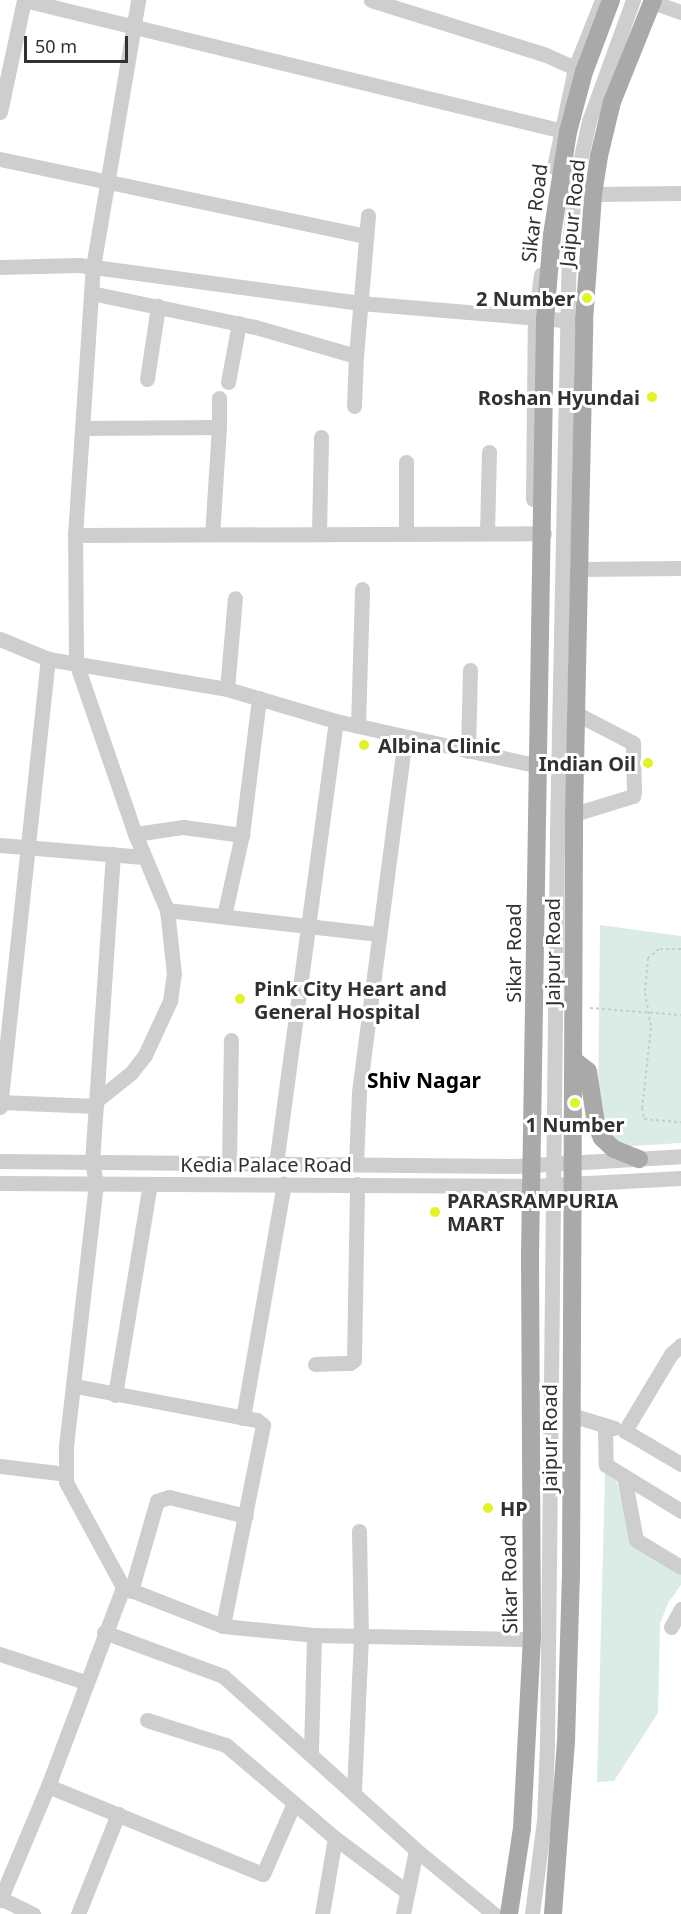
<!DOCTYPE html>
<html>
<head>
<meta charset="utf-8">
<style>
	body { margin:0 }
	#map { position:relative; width:681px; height:1914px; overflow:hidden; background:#fff; font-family:"Noto Sans",sans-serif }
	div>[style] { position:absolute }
	.green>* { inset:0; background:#dbece6 }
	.path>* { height:2px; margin-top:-1px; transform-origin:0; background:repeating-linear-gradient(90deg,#cbcbcb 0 3px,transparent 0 6px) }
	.minor>* { height:15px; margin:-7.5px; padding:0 7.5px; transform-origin:7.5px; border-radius:7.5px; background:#cecece }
	.major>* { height:18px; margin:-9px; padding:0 9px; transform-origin:9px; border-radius:9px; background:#a9a9a9 }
	.dots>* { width:16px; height:16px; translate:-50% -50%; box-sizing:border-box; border:3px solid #fff; border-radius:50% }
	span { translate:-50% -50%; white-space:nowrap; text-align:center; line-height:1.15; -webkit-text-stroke:6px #fff; paint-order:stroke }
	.street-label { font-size:20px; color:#313131 }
	.poi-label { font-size:20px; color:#313131; font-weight:700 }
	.right { translate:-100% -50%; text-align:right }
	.left { translate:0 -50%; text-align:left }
	.neighbourhood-label { font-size:21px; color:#000; font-weight:700 }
	.scale { position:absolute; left:24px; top:36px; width:104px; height:27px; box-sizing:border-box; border:3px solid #313131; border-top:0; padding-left:8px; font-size:18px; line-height:21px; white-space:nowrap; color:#313131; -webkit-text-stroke:4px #fff; paint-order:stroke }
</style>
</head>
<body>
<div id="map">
	<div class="green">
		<div style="clip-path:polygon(600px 925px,681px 936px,681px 1143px,617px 1147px,607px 1139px,598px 1104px)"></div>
		<div style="clip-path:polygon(605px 1473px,616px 1478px,632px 1544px,681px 1572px,681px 1585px,668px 1603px,660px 1624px,658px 1713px,614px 1781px,597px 1782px)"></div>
	</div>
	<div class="path">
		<div style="left:681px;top:949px;width:22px;rotate:180deg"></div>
		<div style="left:659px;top:949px;width:14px;rotate:141deg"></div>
		<div style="left:648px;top:958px;width:35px;rotate:95deg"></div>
		<div style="left:645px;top:993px;width:36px;rotate:80deg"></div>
		<div style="left:651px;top:1028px;width:81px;rotate:96.4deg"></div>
		<div style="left:642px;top:1108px;width:11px;rotate:80deg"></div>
		<div style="left:644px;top:1119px;width:37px;rotate:5deg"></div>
		<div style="left:590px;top:1008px;width:91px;rotate:4.4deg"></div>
	</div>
	<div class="minor">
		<div style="left:24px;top:0;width:559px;rotate:13.66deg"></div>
		<div style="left:371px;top:0;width:183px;rotate:17.4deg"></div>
		<div style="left:546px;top:55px;width:42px;rotate:24.1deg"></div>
		<div style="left:652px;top:2px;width:31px;rotate:19deg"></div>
		<div style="left:0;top:112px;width:115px;rotate:-77.9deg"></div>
		<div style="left:0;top:159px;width:373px;rotate:11.9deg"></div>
		<div style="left:554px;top:167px;width:101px;rotate:-78deg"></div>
		<div style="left:575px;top:68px;width:73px;rotate:-68.3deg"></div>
		<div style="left:593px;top:194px;width:88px;rotate:-0.7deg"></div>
		<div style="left:0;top:267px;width:79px;rotate:-1.5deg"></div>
		<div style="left:79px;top:265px;width:284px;rotate:7.7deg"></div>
		<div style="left:360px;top:303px;width:216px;rotate:4.8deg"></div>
		<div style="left:91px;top:293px;width:167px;rotate:11.7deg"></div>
		<div style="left:255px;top:327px;width:105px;rotate:16deg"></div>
		<div style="left:356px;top:356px;width:141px;rotate:-85.1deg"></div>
		<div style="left:147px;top:379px;width:74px;rotate:-81.4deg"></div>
		<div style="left:228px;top:382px;width:60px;rotate:-79.4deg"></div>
		<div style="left:219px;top:398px;width:29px;rotate:90deg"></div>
		<div style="left:354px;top:406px;width:50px;rotate:-87.7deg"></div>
		<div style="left:82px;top:428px;width:137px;rotate:-0.4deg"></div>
		<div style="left:219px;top:427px;width:107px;rotate:93.7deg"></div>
		<div style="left:533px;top:499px;width:179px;rotate:-89.4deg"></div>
		<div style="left:535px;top:320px;width:46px;rotate:-82.6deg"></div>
		<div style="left:487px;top:533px;width:81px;rotate:-88.6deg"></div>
		<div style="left:319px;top:534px;width:97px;rotate:-88.8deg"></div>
		<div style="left:406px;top:534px;width:72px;rotate:-90deg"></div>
		<div style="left:75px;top:535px;width:469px;rotate:-0.2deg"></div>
		<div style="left:580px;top:569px;width:101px;rotate:-0.6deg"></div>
		<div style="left:0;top:639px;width:52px;rotate:22.6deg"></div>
		<div style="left:48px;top:659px;width:181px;rotate:9.5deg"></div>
		<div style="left:227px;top:689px;width:114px;rotate:16.4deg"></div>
		<div style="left:336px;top:721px;width:208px;rotate:12.5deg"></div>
		<div style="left:227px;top:689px;width:91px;rotate:-85deg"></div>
		<div style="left:358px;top:726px;width:137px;rotate:-88.3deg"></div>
		<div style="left:468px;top:751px;width:81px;rotate:-88.6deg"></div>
		<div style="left:574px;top:814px;width:62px;rotate:-17deg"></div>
		<div style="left:633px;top:796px;width:5px;rotate:-79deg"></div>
		<div style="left:634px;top:791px;width:48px;rotate:-91.2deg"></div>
		<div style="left:633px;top:743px;width:63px;rotate:-152.6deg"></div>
		<div style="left:135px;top:834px;width:49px;rotate:-8.3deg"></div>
		<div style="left:183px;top:827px;width:60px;rotate:7.7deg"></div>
		<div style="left:0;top:845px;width:144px;rotate:4.8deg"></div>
		<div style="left:113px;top:854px;width:309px;rotate:93.9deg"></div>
		<div style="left:92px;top:1162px;width:21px;rotate:79deg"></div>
		<div style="left:96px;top:1183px;width:266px;rotate:96.5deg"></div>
		<div style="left:66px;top:1447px;width:35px;rotate:90deg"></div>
		<div style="left:66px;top:1482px;width:119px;rotate:61.5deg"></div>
		<div style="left:123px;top:1587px;width:107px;rotate:21.3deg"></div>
		<div style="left:223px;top:1626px;width:91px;rotate:5.6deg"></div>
		<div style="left:314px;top:1635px;width:218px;rotate:1.1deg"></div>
		<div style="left:167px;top:910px;width:213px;rotate:6.5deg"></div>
		<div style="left:224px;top:916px;width:83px;rotate:-77.5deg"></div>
		<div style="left:242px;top:835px;width:138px;rotate:-82.9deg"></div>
		<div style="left:96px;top:1101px;width:45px;rotate:-38.7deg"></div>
		<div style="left:131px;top:1073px;width:23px;rotate:-52deg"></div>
		<div style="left:145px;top:1055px;width:60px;rotate:-65.2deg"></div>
		<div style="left:170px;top:1001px;width:27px;rotate:-82deg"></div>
		<div style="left:174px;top:974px;width:64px;rotate:-96.2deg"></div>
		<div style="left:167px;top:910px;width:82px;rotate:-112.8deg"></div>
		<div style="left:135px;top:834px;width:181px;rotate:-109deg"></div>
		<div style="left:76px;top:663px;width:128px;rotate:-90.4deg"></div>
		<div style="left:75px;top:535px;width:269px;rotate:-86.2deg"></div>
		<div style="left:93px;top:267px;width:271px;rotate:-80.4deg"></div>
		<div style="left:0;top:1102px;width:96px;rotate:2.4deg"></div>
		<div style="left:0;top:1107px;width:451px;rotate:-83.9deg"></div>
		<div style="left:0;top:1161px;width:515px;rotate:0.56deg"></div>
		<div style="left:515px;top:1166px;width:166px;rotate:-3.4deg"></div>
		<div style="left:229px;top:1164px;width:124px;rotate:-89.1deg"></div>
		<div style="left:276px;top:1164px;width:447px;rotate:-82.3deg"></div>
		<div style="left:356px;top:1164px;width:72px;rotate:-87.6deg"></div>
		<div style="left:359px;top:1092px;width:358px;rotate:-82.6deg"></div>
		<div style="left:0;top:1183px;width:532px;rotate:0.32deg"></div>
		<div style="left:532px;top:1186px;width:149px;rotate:-3.1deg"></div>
		<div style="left:681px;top:1345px;width:13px;rotate:138deg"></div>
		<div style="left:671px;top:1354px;width:90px;rotate:120.9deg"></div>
		<div style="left:625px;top:1431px;width:65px;rotate:30.5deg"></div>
		<div style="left:315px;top:1364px;width:35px;rotate:-2deg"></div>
		<div style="left:350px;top:1363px;width:5px;rotate:-37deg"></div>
		<div style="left:354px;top:1360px;width:176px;rotate:-89deg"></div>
		<div style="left:75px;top:1386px;width:185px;rotate:10.6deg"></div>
		<div style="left:257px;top:1420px;width:8px;rotate:40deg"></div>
		<div style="left:263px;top:1425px;width:205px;rotate:101.3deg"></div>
		<div style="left:115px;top:1395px;width:214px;rotate:-80.6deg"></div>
		<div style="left:571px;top:1415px;width:45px;rotate:16.8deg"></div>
		<div style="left:243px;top:1418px;width:238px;rotate:-80.1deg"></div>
		<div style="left:605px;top:1426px;width:39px;rotate:89deg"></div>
		<div style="left:606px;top:1465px;width:88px;rotate:31.5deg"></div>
		<div style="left:0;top:1466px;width:66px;rotate:6.9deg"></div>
		<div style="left:624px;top:1476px;width:65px;rotate:79.4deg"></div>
		<div style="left:636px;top:1540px;width:52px;rotate:31deg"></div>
		<div style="left:131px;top:1591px;width:94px;rotate:-73.9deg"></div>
		<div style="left:157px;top:1501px;width:13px;rotate:-18deg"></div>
		<div style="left:169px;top:1497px;width:79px;rotate:13.9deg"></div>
		<div style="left:671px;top:1627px;width:21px;rotate:-61deg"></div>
		<div style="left:104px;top:1632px;width:127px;rotate:20.3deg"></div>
		<div style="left:223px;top:1676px;width:260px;rotate:42deg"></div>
		<div style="left:416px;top:1850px;width:101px;rotate:39.4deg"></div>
		<div style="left:0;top:1654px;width:89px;rotate:18.2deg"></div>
		<div style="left:147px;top:1720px;width:83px;rotate:17.6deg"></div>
		<div style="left:226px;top:1745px;width:143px;rotate:40.5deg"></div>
		<div style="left:335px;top:1838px;width:90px;rotate:36.9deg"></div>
		<div style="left:311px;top:1751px;width:116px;rotate:-88.5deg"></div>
		<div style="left:48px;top:1786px;width:232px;rotate:22.3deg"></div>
		<div style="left:263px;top:1874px;width:77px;rotate:-66.4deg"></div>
		<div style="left:354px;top:1791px;width:154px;rotate:-87.4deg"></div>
		<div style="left:361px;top:1637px;width:106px;rotate:-91.1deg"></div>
		<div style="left:0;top:1898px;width:37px;rotate:26deg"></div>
		<div style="left:0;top:1900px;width:124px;rotate:-67.2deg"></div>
		<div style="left:48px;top:1786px;width:213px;rotate:-69.3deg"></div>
		<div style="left:78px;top:1914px;width:108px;rotate:-68.2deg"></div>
		<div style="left:322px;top:1914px;width:77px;rotate:-80.3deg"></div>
		<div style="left:403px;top:1914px;width:65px;rotate:-78.5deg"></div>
		<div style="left:532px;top:1914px;width:95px;rotate:-82.7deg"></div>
		<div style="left:544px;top:1820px;width:75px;rotate:-87.7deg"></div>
		<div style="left:547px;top:1745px;width:913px;rotate:-89.37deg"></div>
		<div style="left:557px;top:832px;width:586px;rotate:-88.83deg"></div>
		<div style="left:569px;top:246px;width:62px;rotate:-84.5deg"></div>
		<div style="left:575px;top:184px;width:65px;rotate:-77.5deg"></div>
		<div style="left:589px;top:121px;width:129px;rotate:-70deg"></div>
	</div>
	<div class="major">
		<div style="left:575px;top:1061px;width:16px;rotate:38deg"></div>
		<div style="left:588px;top:1071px;width:54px;rotate:81.4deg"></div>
		<div style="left:596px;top:1124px;width:15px;rotate:67deg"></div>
		<div style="left:602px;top:1138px;width:16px;rotate:43deg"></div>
		<div style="left:614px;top:1149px;width:27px;rotate:22deg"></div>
		<div style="left:509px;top:1914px;width:87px;rotate:-81.4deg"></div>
		<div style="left:522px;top:1828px;width:189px;rotate:-87deg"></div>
		<div style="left:532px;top:1639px;width:383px;rotate:-90.3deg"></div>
		<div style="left:530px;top:1256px;width:936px;rotate:-89.08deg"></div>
		<div style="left:545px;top:320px;width:85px;rotate:-85.3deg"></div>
		<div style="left:552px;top:235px;width:104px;rotate:-81.2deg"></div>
		<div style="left:568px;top:132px;width:62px;rotate:-75.1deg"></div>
		<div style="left:584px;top:72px;width:77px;rotate:-69.4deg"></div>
		<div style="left:553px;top:1914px;width:172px;rotate:-85.7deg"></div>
		<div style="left:566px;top:1742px;width:165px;rotate:-88.3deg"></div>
		<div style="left:571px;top:1577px;width:763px;rotate:-89.77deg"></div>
		<div style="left:574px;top:814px;width:493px;rotate:-88.8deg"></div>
		<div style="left:584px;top:321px;width:127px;rotate:-85.9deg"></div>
		<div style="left:593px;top:194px;width:38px;rotate:-81deg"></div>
		<div style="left:599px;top:156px;width:56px;rotate:-76.5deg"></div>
		<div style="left:612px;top:102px;width:110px;rotate:-68.1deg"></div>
	</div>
	<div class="dots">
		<div style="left:587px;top:298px;background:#dff327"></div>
		<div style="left:652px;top:397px;background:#dff327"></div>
		<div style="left:364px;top:745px;background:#dff327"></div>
		<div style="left:648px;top:763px;background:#dff327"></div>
		<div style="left:240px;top:999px;background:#dff327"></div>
		<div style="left:575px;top:1103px;background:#dff327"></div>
		<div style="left:435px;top:1212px;background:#dff327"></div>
		<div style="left:488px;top:1508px;background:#dff327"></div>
	</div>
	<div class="street-label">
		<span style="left:534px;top:213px;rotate:-83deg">Sikar Road</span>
		<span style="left:572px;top:213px;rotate:-84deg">Jaipur Road</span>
		<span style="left:552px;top:952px;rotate:-90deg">Jaipur Road</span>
		<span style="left:513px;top:953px;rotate:-90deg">Sikar Road</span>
		<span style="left:266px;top:1164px">Kedia Palace Road</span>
		<span style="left:549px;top:1438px;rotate:-90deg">Jaipur Road</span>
		<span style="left:509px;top:1584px;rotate:-91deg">Sikar Road</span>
	</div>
	<div class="poi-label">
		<span class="right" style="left:575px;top:298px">2 Number</span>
		<span class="right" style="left:640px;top:397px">Roshan Hyundai</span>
		<span class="left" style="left:378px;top:745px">Albina Clinic</span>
		<span class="right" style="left:636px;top:763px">Indian Oil</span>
		<span class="left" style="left:254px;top:1000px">Pink City Heart and<br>General Hospital</span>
		<span style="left:575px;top:1124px">1 Number</span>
		<span class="left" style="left:447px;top:1212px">PARASRAMPURIA<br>MART</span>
		<span class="left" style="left:500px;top:1508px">HP</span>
	</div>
	<div class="neighbourhood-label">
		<span style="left:424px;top:1080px">Shiv Nagar</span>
	</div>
	<div class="scale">50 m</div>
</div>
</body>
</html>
